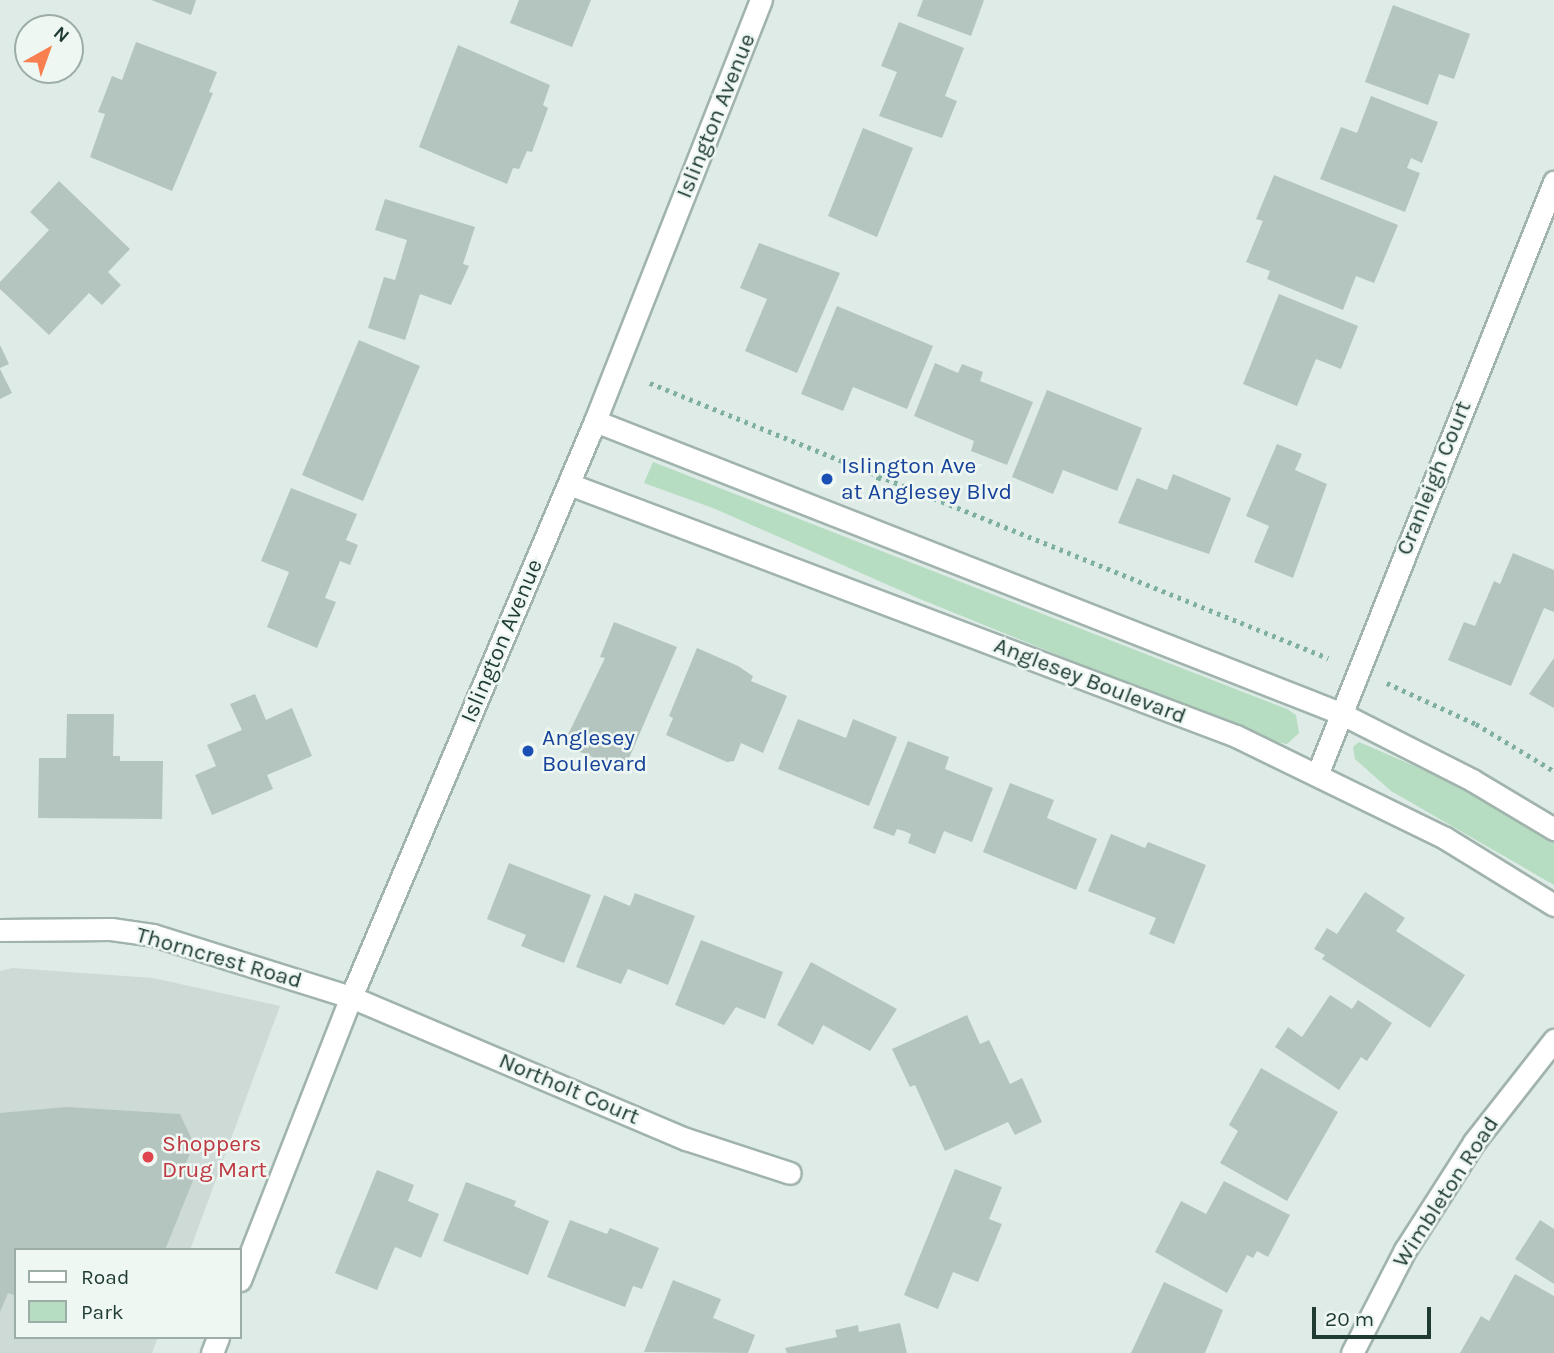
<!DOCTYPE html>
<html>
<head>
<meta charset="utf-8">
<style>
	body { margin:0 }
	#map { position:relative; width:1554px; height:1353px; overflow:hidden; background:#deebe6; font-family:Karla,sans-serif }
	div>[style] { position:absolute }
	.built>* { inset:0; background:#cddad5 }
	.green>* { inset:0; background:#b6ddc2 }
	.building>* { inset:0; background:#b4c5bf }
	.path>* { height:4.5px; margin-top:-2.25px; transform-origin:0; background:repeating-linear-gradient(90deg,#7eafa2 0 3.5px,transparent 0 8.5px) }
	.roads { filter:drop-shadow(2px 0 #a1b3ad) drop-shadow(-2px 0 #a1b3ad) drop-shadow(0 2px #a1b3ad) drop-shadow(0 -2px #a1b3ad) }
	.street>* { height:21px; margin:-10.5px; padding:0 10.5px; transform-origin:10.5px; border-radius:10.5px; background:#fff }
	.secondary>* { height:21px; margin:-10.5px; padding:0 10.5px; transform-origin:10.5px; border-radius:10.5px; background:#fff }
	.dots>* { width:19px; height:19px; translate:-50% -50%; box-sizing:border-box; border:4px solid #eff7f3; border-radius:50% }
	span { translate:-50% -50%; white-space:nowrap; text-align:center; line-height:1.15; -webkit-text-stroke:5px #eff7f3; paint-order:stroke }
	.street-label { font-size:23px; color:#1f3b34 }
	.transit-label { font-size:23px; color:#164399 }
	.left { translate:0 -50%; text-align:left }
	.health-label { font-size:23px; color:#be3a42 }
	.legend { position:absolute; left:14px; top:1248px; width:228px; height:91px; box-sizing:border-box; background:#eff7f3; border:2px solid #9caca7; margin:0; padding:9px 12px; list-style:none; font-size:21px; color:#1f3b34 }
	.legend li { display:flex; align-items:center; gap:14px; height:35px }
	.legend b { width:35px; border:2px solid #9caca7 }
	.north { position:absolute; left:14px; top:14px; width:70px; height:70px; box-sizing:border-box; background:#eff7f3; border:2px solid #9caca7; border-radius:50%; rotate:40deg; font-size:19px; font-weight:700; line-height:28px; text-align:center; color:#1f3b34 }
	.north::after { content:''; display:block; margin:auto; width:24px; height:32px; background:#f77f50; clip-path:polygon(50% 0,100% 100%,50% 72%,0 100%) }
	.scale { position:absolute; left:1312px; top:1307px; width:119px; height:32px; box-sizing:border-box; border:4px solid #1f3b34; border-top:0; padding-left:9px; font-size:21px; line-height:24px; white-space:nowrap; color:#1f3b34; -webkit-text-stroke:5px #eff7f3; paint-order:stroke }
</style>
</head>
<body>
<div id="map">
	<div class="built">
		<div style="clip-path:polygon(13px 968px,153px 978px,280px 1006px,190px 1250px,16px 1250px,16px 1337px,158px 1337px,152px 1353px,0 1353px,0 971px)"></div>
	</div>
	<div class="green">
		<div style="clip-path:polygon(653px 462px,1287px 709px,1296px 715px,1299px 733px,1287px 744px,1270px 741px,920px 599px,713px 508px,644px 483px)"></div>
		<div style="clip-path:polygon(1359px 742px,1442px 778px,1554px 842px,1554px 885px,1391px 791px,1355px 759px,1353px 747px)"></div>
	</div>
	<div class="building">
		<div style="clip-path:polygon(151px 0,196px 0,191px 15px)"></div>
		<div style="clip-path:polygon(519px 0,591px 0,572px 47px,510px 23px)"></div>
		<div style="clip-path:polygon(923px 0,984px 0,971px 36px,917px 16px)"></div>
		<div style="clip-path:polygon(1393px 5px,1470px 34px,1454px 79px,1439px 74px,1428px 105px,1365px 82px)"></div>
		<div style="clip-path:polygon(899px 22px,964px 48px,945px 96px,957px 101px,942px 138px,879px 116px,897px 72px,881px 66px)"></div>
		<div style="clip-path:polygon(136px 42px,217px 72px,209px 92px,213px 93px,172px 191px,90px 157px,105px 114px,98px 112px,112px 76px,122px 80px)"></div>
		<div style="clip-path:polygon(458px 45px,550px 85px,543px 105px,548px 108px,532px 152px,527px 151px,519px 169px,513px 168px,507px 184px,419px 147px)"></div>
		<div style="clip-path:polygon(1371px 96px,1438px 122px,1422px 163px,1411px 158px,1407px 168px,1420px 173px,1405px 212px,1320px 179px,1341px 127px,1357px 133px)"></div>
		<div style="clip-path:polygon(863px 128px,913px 148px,877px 237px,828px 216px)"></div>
		<div style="clip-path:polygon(1274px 175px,1398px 225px,1374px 283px,1356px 276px,1343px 310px,1267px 279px,1270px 271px,1246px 262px,1263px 221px,1256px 219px)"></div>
		<div style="clip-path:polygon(59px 181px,130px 249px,108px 272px,121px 285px,102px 305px,89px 293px,49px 335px,0 289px,0 282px,49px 230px,30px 212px)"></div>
		<div style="clip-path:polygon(385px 199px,475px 227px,463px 264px,469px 266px,451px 305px,420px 294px,405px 340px,368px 328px,384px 277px,395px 280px,407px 240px,375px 230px)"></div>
		<div style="clip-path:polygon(759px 243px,840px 273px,797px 373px,745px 351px,767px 299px,740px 288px)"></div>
		<div style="clip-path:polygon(1279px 294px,1358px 326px,1341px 369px,1316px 359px,1297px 406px,1243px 384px)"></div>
		<div style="clip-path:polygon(837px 306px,933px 346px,907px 409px,853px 387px,843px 411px,801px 394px)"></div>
		<div style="clip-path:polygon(359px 340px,420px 366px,363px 501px,302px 475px)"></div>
		<div style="clip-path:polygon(0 345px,9px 364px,0 368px)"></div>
		<div style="clip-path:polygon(935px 363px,958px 373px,962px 364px,983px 372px,980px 381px,1033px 402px,1007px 465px,971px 451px,974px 441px,914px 416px)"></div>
		<div style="clip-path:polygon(0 369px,12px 393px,0 399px)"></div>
		<div style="clip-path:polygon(1047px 390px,1142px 428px,1117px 491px,1063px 470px,1053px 494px,1012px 477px)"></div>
		<div style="clip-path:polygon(1277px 444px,1302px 454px,1295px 470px,1327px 484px,1293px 578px,1254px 562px,1269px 526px,1246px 516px)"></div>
		<div style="clip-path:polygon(1173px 474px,1231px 498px,1209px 554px,1118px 523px,1137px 478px,1167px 490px)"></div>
		<div style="clip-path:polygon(291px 488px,357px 514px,346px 540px,358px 545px,350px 565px,340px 561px,325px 598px,336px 602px,317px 648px,267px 627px,289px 572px,261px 561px)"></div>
		<div style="clip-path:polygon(1513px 553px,1554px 570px,1554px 612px,1544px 608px,1511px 686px,1448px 660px,1464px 622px,1475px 626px,1494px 581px,1500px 584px)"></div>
		<div style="clip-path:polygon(614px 622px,677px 647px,624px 770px,563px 745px,605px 658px,600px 657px)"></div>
		<div style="clip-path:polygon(697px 648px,738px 666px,753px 676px,751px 681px,787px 696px,763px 753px,741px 743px,734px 761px,727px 762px,666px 735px,673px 718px,669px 716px)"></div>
		<div style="clip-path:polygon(1554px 658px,1554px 708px,1529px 694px)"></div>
		<div style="clip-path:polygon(255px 694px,266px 720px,292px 708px,312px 756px,267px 775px,273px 789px,212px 815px,195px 775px,216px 766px,207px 745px,242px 730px,230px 704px)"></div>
		<div style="clip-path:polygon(67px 714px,114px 714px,113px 756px,120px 756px,120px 761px,163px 761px,162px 819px,38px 818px,39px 758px,66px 758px)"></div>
		<div style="clip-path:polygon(798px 719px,846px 738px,853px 719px,897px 737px,869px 806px,778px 769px)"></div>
		<div style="clip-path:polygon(908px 741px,949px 757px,945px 769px,993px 788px,972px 842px,944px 831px,935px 854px,908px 843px,911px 834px,904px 831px,897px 829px,894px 836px,873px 828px)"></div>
		<div style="clip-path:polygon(1010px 783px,1054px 800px,1047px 818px,1097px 839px,1076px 890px,983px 852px)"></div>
		<div style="clip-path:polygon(1111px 834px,1145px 848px,1148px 842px,1206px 865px,1174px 944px,1149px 934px,1156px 918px,1088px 891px)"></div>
		<div style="clip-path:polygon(509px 863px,591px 895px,564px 963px,521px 946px,526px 935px,487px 919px)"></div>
		<div style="clip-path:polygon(1365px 892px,1405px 918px,1396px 931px,1465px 975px,1430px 1028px,1322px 959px,1325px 955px,1314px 949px,1327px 928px,1337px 934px)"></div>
		<div style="clip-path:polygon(635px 893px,695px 916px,668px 985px,628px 969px,621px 984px,576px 967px,604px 895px,630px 906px)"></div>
		<div style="clip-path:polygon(701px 940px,783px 972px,765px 1019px,736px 1007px,724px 1025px,675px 1005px)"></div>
		<div style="clip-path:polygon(811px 962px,897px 1009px,870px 1051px,823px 1025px,813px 1045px,777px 1025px)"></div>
		<div style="clip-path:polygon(1330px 995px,1352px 1009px,1358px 1000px,1392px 1023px,1367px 1061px,1361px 1057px,1339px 1090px,1275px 1047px,1288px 1027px,1302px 1037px)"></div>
		<div style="clip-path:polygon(967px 1015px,980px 1044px,989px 1040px,1010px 1084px,1022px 1078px,1042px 1122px,1015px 1135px,1008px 1122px,945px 1151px,915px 1085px,910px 1087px,892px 1049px)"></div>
		<div style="clip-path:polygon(1261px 1068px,1338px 1112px,1287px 1201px,1220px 1163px,1238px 1131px,1229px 1125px)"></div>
		<div style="clip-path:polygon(67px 1107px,180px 1114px,194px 1144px,186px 1163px,198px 1168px,165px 1250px,16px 1250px,16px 1296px,8px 1293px,0 1312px,0 1113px)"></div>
		<div style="clip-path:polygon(955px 1169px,1002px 1187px,989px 1219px,1002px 1224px,978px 1282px,953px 1272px,938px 1309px,904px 1295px)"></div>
		<div style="clip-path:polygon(377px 1170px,414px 1185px,408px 1201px,439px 1214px,421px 1258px,395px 1247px,377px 1290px,335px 1273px)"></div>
		<div style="clip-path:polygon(1224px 1181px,1290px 1215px,1268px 1257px,1257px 1251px,1253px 1258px,1247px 1255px,1227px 1293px,1155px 1252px,1181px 1201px,1206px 1214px)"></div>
		<div style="clip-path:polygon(466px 1182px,516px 1201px,514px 1206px,549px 1221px,528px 1275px,443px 1241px)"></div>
		<div style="clip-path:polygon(570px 1220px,607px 1234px,610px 1228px,659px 1248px,642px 1289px,633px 1286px,625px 1307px,547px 1277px)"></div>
		<div style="clip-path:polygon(1540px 1220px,1554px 1229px,1554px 1284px,1515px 1259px)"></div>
		<div style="clip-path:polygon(1515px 1274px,1554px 1296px,1554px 1353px,1460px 1353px,1481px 1316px,1489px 1321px)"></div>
		<div style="clip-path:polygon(673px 1280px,721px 1299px,713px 1318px,755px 1335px,748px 1353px,644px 1352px)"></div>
		<div style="clip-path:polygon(1164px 1282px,1223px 1310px,1205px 1353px,1131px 1353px)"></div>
		<div style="clip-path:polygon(900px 1323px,907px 1353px,787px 1353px,785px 1348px,837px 1337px,835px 1330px,858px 1325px,859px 1332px)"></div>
	</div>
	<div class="path">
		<div style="left:650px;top:383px;width:732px;rotate:22.08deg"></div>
		<div style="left:872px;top:496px;width:20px;rotate:-70deg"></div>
		<div style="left:1387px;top:683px;width:98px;rotate:24.7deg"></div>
		<div style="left:1476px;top:724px;width:91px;rotate:31.1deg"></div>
	</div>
	<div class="roads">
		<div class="street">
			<div style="left:1317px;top:775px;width:639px;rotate:-68.22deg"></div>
			<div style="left:0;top:930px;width:111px;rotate:-0.5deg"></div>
			<div style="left:111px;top:929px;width:42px;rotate:8.1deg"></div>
			<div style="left:153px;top:935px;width:207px;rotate:17.4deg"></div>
			<div style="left:351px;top:997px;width:364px;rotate:23deg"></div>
			<div style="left:686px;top:1139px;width:109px;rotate:18.1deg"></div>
			<div style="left:1352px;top:1353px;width:116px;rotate:-62.8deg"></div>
			<div style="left:1405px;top:1250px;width:128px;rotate:-57.4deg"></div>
			<div style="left:1474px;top:1142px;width:130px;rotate:-51.9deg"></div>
		</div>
		<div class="secondary">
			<div style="left:595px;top:421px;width:800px;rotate:21.4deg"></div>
			<div style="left:1340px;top:713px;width:148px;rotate:26.9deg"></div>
			<div style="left:1472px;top:780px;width:96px;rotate:30.9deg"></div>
			<div style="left:569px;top:484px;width:713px;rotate:20.7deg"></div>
			<div style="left:1236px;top:736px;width:233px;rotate:26deg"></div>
			<div style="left:1445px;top:838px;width:128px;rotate:31.6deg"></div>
			<div style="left:240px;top:1280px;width:304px;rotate:-68.6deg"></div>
			<div style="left:351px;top:997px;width:626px;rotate:-67.04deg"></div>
			<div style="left:595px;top:421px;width:453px;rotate:-68.5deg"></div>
			<div style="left:212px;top:1353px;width:17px;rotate:-69deg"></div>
		</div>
	</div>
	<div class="dots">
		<div style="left:827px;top:479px;background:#1a4fb4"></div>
		<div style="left:528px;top:751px;background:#1a4fb4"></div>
		<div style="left:148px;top:1157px;background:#e0444e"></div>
	</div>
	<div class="street-label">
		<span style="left:716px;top:116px;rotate:-68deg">Islington Avenue</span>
		<span style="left:1434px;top:478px;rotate:-68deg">Cranleigh Court</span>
		<span style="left:502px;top:641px;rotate:-67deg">Islington Avenue</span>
		<span style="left:1090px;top:681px;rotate:21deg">Anglesey Boulevard</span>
		<span style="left:219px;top:958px;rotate:16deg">Thorncrest Road</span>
		<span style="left:569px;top:1089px;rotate:23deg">Northolt Court</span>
		<span style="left:1446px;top:1192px;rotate:-57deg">Wimbleton Road</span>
	</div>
	<div class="transit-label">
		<span class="left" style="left:841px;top:479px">Islington Ave<br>at Anglesey Blvd</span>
		<span class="left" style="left:542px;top:751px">Anglesey<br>Boulevard</span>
	</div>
	<div class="health-label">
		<span class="left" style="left:162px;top:1157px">Shoppers<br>Drug Mart</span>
	</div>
	<ul class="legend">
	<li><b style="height:9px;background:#fff"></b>Road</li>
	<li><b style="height:19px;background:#b6ddc2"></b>Park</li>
	</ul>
	<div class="north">N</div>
	<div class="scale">20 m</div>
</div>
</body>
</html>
